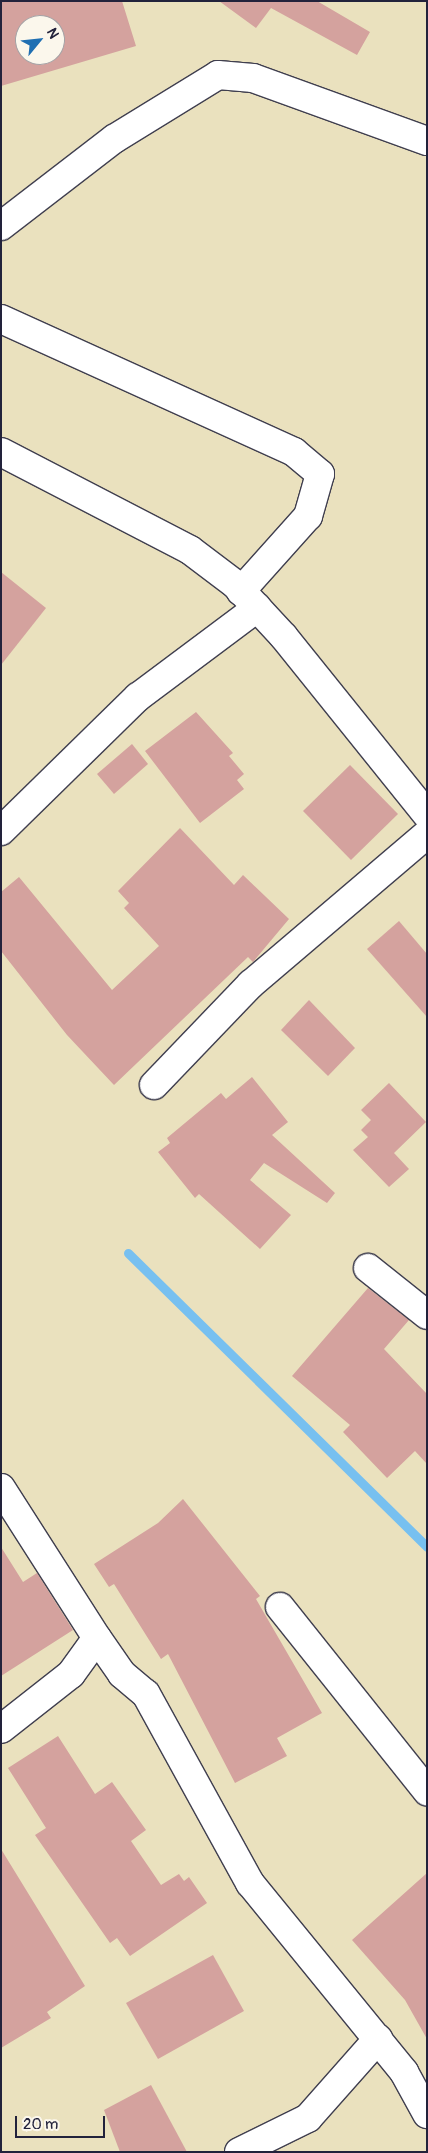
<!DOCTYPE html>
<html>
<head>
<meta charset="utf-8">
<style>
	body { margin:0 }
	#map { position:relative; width:428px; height:2153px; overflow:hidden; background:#eae1be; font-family:Pangolin,sans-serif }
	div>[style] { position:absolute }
	.stream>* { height:9px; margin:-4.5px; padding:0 4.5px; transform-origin:4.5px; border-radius:4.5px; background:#77c0f0 }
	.building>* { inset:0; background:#d4a29e }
	.roads { filter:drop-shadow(1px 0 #403f4f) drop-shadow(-1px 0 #403f4f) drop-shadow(0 1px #403f4f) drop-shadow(0 -1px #403f4f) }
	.minor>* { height:28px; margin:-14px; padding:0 14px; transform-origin:14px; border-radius:14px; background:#fff }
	span { translate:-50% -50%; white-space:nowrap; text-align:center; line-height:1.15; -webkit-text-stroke:4px #fbf7ec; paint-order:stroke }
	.frame { position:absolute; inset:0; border:2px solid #22223b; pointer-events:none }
	.north { position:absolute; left:15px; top:15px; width:50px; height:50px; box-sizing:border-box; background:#fbf7ec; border:1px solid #a4a2a5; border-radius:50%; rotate:62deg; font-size:14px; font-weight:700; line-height:20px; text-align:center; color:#22223b }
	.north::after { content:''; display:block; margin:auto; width:18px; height:22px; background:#1f6fb2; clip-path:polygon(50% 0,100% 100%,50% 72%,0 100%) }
	.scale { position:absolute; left:15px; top:2116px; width:90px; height:22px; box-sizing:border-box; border:2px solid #22223b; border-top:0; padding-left:6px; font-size:15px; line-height:18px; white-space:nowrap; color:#22223b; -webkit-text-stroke:4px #fbf7ec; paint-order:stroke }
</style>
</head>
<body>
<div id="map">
	<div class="stream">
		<div style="left:128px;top:1253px;width:419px;rotate:44.5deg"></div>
	</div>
	<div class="building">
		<div style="clip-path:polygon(evenodd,1px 1px,122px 1px,136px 46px,1px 86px,1px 1px,25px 25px,55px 25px,55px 55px,25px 55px,25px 25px)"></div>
		<div style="clip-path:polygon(219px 1px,317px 1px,370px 32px,357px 55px,271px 8px,256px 28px)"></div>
		<div style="clip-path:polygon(1px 572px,46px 608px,1px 665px)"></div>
		<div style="clip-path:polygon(196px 712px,233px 753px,229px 756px,244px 774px,237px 780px,244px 789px,200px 823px,145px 751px)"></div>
		<div style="clip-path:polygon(132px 744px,148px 764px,114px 794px,97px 774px)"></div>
		<div style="clip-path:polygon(350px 765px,398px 814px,351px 860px,303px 811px)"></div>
		<div style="clip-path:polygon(180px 828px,234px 885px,243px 875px,289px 919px,253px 962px,248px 957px,114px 1085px,67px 1035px,1px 951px,1px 892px,19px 877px,112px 990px,159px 946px,124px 908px,129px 903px,118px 891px)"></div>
		<div style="clip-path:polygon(399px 921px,427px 954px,427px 1017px,367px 949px)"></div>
		<div style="clip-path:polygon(309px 1000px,355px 1048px,328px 1076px,281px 1030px)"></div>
		<div style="clip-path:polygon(252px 1077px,288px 1122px,272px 1135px,335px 1193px,327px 1203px,264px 1163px,250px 1180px,291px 1215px,260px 1249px,199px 1194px,195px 1198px,158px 1152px,170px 1143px,167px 1138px,221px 1093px,226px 1099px)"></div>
		<div style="clip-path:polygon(389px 1083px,426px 1122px,394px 1153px,409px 1169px,389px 1187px,353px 1150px,368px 1137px,361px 1130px,371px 1120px,361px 1110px)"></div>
		<div style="clip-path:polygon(368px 1288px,409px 1320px,384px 1349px,427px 1394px,427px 1464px,415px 1451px,387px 1478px,343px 1432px,350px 1425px,292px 1376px)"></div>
		<div style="clip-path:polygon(183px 1499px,260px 1596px,256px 1599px,322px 1713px,277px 1738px,287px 1756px,235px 1783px,168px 1654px,161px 1659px,114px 1584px,109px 1587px,94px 1564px,158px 1523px)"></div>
		<div style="clip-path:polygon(1px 1547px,23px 1582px,37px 1573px,73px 1630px,1px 1676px)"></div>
		<div style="clip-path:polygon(58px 1736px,95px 1794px,112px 1782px,146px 1830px,131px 1841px,161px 1885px,179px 1874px,184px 1881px,189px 1877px,207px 1903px,130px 1956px,117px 1938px,110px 1943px,35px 1835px,46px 1828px,8px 1768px)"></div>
		<div style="clip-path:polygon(1px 1849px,85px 1986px,47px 2012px,51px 2018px,1px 2048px)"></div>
		<div style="clip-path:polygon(427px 1873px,427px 2039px,405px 2000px,352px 1940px)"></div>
		<div style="clip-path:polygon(213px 1955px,244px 2011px,158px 2059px,126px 2003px)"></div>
		<div style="clip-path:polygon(151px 2085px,187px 2152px,120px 2152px,104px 2110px)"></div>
	</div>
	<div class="roads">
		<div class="minor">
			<div style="left:1px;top:226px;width:143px;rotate:-37.6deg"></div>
			<div style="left:114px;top:139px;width:122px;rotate:-31.6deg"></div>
			<div style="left:218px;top:75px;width:35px;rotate:5deg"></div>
			<div style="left:253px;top:78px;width:185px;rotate:19.9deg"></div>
			<div style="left:1px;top:319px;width:322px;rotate:24.4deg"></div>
			<div style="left:294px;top:452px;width:34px;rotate:40deg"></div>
			<div style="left:320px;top:474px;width:44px;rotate:105.9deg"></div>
			<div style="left:308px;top:516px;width:101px;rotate:131.8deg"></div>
			<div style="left:1px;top:452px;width:213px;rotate:27.4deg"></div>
			<div style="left:190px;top:550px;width:56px;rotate:37.1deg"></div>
			<div style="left:235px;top:584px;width:72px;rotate:47.2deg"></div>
			<div style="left:284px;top:637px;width:228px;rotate:51.2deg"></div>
			<div style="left:1px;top:831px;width:192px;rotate:-44.4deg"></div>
			<div style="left:138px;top:697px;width:149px;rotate:-36.8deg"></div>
			<div style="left:154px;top:1085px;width:140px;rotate:-46.2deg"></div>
			<div style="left:251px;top:984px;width:231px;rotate:-40.4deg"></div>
			<div style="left:368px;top:1268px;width:75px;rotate:38.5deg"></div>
			<div style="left:1px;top:1488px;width:178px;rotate:57.4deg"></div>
			<div style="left:97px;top:1638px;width:44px;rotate:55.2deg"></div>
			<div style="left:122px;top:1674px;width:31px;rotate:40deg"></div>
			<div style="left:146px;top:1694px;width:216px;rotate:61.2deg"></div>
			<div style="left:250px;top:1883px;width:244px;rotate:50.8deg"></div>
			<div style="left:404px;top:2072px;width:48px;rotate:61.3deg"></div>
			<div style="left:280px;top:1607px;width:236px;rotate:51.4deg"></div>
			<div style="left:1px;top:1729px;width:89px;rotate:-38.2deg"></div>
			<div style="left:71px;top:1674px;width:44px;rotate:-54.2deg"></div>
			<div style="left:239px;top:2152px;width:77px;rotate:-26.2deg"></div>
			<div style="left:308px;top:2118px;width:106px;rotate:-48.5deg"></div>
		</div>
	</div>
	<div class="frame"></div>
	<div class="north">N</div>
	<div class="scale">20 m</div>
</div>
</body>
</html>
